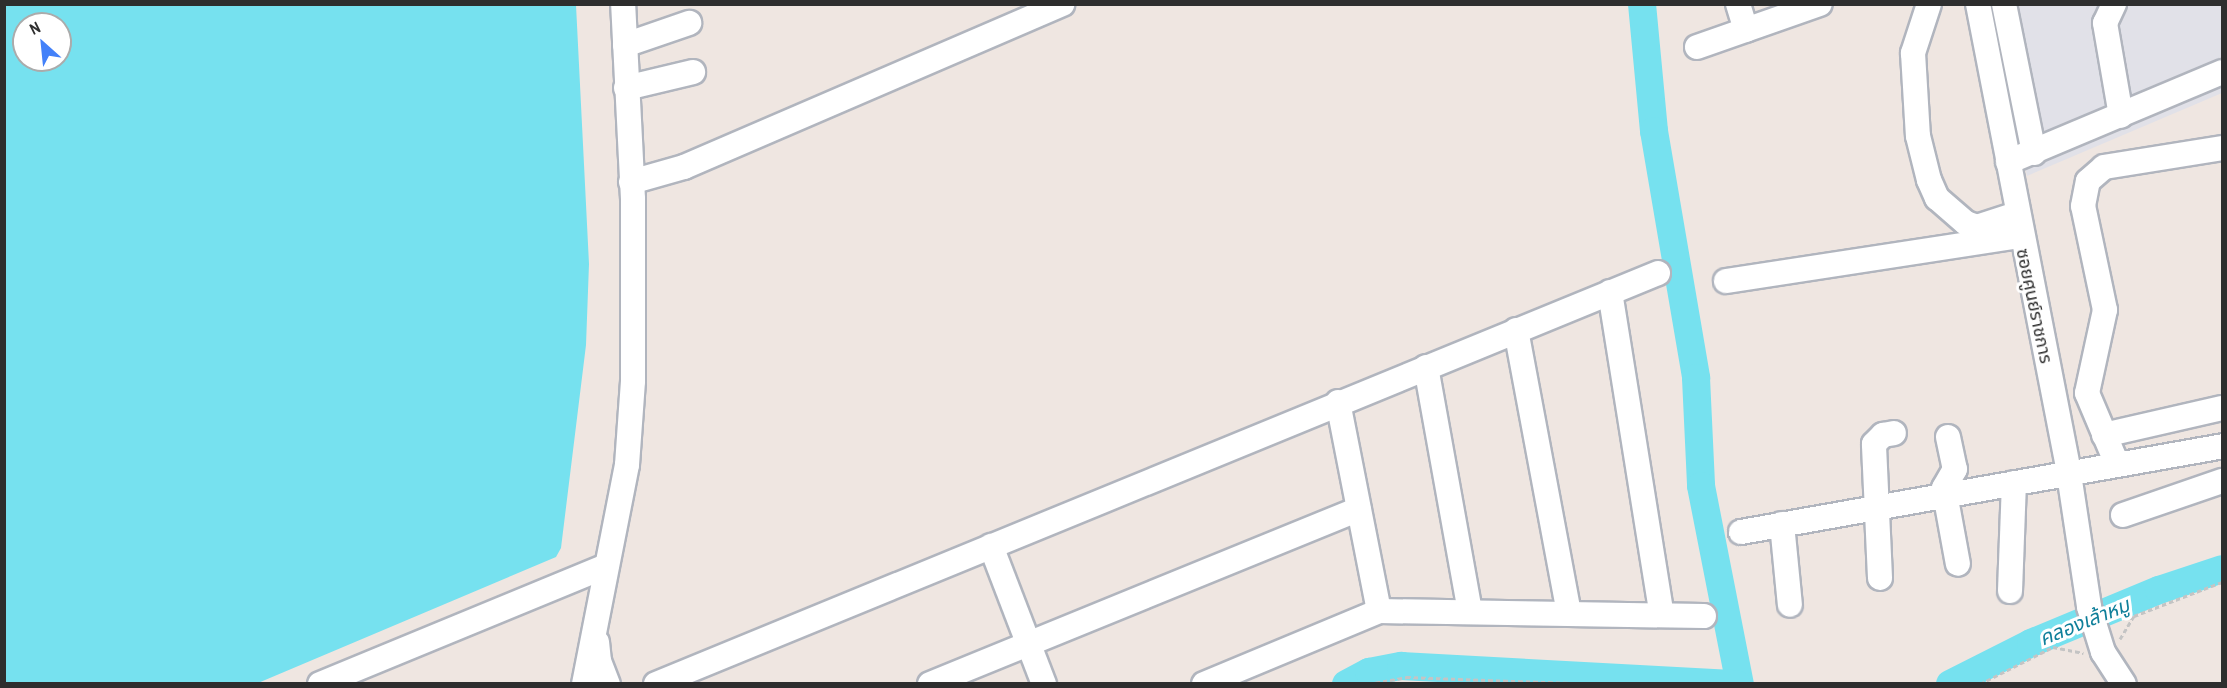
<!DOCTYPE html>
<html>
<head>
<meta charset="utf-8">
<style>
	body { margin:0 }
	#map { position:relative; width:2227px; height:688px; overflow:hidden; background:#efe6e1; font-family:"Archivo Narrow","Noto Sans Thai",sans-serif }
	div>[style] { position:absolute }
	.industrial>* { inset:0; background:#e1e1e8 }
	.water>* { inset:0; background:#76e1ef }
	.river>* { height:28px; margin:-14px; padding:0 14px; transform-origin:14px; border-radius:14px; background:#76e1ef }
	.path>* { height:3px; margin-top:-1.5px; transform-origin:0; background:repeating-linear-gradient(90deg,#c4c4c4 0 4.5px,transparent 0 7.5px) }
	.roads { filter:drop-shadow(2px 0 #b1b5be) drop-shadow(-2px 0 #b1b5be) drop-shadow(0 2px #b1b5be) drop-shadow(0 -2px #b1b5be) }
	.minor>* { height:24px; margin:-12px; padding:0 12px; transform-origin:12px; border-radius:12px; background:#fff }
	span { translate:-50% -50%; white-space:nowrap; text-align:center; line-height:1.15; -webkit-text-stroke:6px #fff; paint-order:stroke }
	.street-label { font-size:18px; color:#2e2e2e }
	.water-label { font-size:20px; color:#0f7f9a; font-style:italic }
	.frame { position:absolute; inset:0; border:6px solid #2e2e2e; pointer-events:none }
	.north { position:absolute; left:12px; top:12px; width:60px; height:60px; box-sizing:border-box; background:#fff; border:2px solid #ababab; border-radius:50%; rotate:333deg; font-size:16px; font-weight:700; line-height:24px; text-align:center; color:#2e2e2e }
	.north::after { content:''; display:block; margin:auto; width:21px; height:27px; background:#4381f9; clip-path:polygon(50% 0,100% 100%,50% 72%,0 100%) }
</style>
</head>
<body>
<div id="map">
	<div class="industrial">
		<div style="clip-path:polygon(1990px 5px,2222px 5px,2222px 93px,2027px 176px)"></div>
	</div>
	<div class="water">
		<div style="clip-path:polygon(evenodd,4px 5px,576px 5px,589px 264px,586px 345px,561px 548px,556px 557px,258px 683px,5px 683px,4px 5px,24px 24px,60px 24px,60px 60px,24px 60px,24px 24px)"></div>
	</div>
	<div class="river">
		<div style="left:1642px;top:4px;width:128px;rotate:84.6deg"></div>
		<div style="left:1654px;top:131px;width:251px;rotate:80.3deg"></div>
		<div style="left:1696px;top:378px;width:108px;rotate:87.3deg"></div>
		<div style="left:1701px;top:486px;width:202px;rotate:78.9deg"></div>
		<div style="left:1346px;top:684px;width:26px;rotate:-28deg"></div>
		<div style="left:1369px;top:672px;width:33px;rotate:-11deg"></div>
		<div style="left:1401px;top:666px;width:336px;rotate:3.1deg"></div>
		<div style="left:1950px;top:684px;width:91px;rotate:-26.8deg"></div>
		<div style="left:2031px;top:643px;width:139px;rotate:-22.5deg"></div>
		<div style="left:2159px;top:590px;width:66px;rotate:-18.4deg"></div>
	</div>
	<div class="path">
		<div style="left:2120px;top:639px;width:27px;rotate:-59deg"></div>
		<div style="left:2134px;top:616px;width:94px;rotate:-21.1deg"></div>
		<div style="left:1368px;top:684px;width:39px;rotate:-10deg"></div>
		<div style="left:1406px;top:677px;width:187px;rotate:2.1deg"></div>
		<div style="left:1980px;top:684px;width:82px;rotate:-26.9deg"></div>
		<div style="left:2053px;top:647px;width:31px;rotate:11deg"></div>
	</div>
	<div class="roads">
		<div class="minor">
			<div style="left:1738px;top:4px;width:27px;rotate:73deg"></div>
			<div style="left:1929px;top:4px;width:52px;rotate:108.1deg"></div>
			<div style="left:1913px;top:53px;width:83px;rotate:86.6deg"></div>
			<div style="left:1918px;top:136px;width:45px;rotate:76deg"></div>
			<div style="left:1929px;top:180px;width:20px;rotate:66deg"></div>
			<div style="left:1937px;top:198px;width:38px;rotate:41deg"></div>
			<div style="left:1966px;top:223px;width:12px;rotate:20deg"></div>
			<div style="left:1977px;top:227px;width:42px;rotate:-18deg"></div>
			<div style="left:1978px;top:4px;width:479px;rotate:79deg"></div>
			<div style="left:2069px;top:474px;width:134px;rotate:81.4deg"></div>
			<div style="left:2089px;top:607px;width:47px;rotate:72.7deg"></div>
			<div style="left:2103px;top:652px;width:38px;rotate:57deg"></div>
			<div style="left:2004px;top:4px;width:152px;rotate:78.6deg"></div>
			<div style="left:2114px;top:4px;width:21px;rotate:115deg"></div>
			<div style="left:2105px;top:23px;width:94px;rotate:80.2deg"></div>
			<div style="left:625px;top:45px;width:68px;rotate:-19deg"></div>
			<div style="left:1697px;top:47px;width:130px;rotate:-19.3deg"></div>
			<div style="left:626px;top:88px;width:69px;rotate:-13.4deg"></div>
			<div style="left:2008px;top:162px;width:232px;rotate:-22.8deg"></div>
			<div style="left:631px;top:182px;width:55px;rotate:-15.8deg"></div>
			<div style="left:684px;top:167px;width:412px;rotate:-23.3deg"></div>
			<div style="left:1726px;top:281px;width:297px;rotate:-8.7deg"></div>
			<div style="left:1610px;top:292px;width:327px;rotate:80.9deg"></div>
			<div style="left:1516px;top:330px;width:288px;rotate:79.4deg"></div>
			<div style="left:1426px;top:367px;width:249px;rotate:79.8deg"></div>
			<div style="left:1338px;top:402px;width:213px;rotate:78.9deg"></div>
			<div style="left:2104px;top:435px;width:121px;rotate:-12.9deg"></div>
			<div style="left:1948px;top:437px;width:33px;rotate:78deg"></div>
			<div style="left:1955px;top:469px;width:22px;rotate:120deg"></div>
			<div style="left:1944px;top:488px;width:77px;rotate:79.6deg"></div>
			<div style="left:2117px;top:464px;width:77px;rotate:-112.9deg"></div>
			<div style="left:2087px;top:393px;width:85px;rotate:-77.8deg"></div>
			<div style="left:2105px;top:310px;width:106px;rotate:-101.9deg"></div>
			<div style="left:2083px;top:206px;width:25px;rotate:-79deg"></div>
			<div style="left:2088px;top:181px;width:21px;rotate:-41deg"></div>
			<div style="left:2104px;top:167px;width:120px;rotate:-9.1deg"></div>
			<div style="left:2123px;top:515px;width:105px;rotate:-19deg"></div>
			<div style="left:1782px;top:524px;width:81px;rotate:84.4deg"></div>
			<div style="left:1741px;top:532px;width:489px;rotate:-10.1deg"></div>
			<div style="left:991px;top:546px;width:148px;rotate:69deg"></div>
			<div style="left:1880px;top:578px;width:134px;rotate:-92.6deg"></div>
			<div style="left:1874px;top:444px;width:13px;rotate:-45deg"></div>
			<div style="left:1883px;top:435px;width:11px;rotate:-10deg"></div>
			<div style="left:2010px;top:591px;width:108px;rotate:-87.9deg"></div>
			<div style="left:597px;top:642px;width:19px;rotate:84deg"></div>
			<div style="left:599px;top:661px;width:25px;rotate:69deg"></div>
			<div style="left:320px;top:684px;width:310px;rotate:-22.4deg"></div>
			<div style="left:584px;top:684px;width:223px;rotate:-78.9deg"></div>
			<div style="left:627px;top:465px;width:84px;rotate:-85.9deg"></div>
			<div style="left:633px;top:381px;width:182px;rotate:-90deg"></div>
			<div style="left:633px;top:199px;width:195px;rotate:-92.9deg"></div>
			<div style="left:656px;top:684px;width:1083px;rotate:-22.3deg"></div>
			<div style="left:930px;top:684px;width:463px;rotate:-22.2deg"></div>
			<div style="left:1204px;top:684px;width:190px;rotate:-22.6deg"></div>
			<div style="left:1379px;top:611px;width:325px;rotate:0.9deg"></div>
		</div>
	</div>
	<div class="street-label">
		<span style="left:2034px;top:306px;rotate:78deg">ซอยศูนย์ราชการ</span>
	</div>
	<div class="water-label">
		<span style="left:2084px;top:621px;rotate:-22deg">คลองเล้าหมู</span>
	</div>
	<div class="frame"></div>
	<div class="north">N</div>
</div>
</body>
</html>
